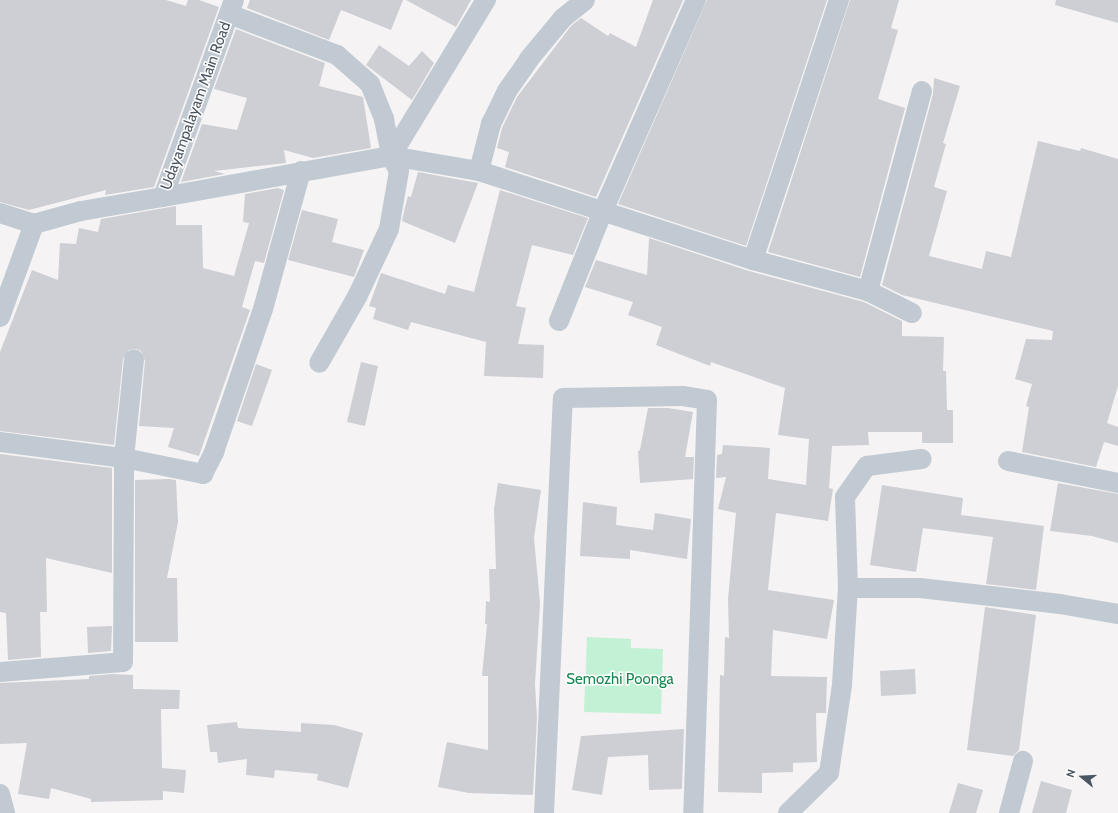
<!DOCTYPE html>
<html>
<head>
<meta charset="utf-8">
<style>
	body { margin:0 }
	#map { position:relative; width:1118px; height:813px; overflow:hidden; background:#f5f3f3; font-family:Cabin,sans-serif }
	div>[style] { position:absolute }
	.green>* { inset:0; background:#c3f1d5 }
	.building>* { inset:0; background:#cdcfd5 }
	.minor>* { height:20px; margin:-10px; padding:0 10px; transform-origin:10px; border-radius:10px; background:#c1cad2 }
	span { translate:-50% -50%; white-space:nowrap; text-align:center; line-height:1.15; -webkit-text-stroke:3px #fff; paint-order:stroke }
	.street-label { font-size:15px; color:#4a5661 }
	.park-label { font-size:15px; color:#17864f }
	.north { position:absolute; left:1062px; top:757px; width:40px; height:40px; -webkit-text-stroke:3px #fff; paint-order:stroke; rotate:288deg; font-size:11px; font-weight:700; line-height:16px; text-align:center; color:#4a5661 }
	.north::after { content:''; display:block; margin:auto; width:14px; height:18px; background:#4a5661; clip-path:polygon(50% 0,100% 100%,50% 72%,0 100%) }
</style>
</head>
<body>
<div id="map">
	<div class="green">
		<div style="clip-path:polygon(587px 637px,631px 639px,631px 648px,663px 649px,661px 714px,584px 712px)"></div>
	</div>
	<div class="building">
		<div style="clip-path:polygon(0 0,166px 0,186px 6px,188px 0,199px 0,219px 7px,154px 187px,105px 195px,106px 190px,29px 210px,0 202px)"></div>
		<div style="clip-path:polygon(250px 0,403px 0,391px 30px,341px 10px,329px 40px,247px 8px)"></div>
		<div style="clip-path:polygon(406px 0,471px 0,456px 27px)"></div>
		<div style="clip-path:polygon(653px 0,683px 0,596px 197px,505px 167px,509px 152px,497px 148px,502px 128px,517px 97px,571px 26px,581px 18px,608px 36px,610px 33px,636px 47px)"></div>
		<div style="clip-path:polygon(707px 0,827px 0,746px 246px,618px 204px)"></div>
		<div style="clip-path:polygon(850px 0,899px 0,891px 28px,898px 30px,878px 99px,905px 108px,860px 277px,768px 252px)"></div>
		<div style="clip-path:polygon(1056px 0,1118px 0,1118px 23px,1055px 5px)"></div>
		<div style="clip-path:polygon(236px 29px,325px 63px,319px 86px,363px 97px,371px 148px,313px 158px,284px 150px,286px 163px,214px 171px,225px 174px,181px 182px,202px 124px,237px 130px,247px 98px,214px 89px)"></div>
		<div style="clip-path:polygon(379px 45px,409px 66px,422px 51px,434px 63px,412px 100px,366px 65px)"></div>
		<div style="clip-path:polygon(934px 78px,960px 86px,943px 143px,946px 144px,934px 187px,947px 191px,929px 256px,982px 269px,986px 251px,1011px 257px,1038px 141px,1080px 151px,1081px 148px,1118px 159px,1118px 386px,1107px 423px,1118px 427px,1118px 446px,1104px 442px,1096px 467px,1022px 452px,1029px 407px,1026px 406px,1032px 384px,1015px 379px,1026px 339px,1052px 340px,1053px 331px,902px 295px,882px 285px,933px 94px)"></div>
		<div style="clip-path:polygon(418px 172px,478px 183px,455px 243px,402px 221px,405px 207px,408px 196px,411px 197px)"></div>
		<div style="clip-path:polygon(278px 188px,284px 190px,264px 263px,255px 261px,242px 307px,250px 310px,199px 456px,168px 447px,174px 428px,139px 426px,145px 361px,141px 351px,136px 349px,129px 350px,123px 359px,114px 445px,0 431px,0 352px,32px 270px,58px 280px,60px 243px,76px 244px,79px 228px,98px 232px,101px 219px,176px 206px,176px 225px,202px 225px,203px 268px,234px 276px,249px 223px,243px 222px,245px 194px)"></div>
		<div style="clip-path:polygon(500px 190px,588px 218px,573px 255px,532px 245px,516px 306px,526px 308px,518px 344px,544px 345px,543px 378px,484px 376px,486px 342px,411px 322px,408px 330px,373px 319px,376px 308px,369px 306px,381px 273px,445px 294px,448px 285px,474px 292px)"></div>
		<div style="clip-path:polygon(302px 210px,338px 219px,332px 242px,364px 250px,354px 277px,288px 260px)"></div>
		<div style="clip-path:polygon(649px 238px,749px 271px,864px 302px,902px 321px,902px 336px,944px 337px,943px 371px,946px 371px,947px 410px,953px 410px,953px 443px,922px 443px,922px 432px,868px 432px,869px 445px,832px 446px,829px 488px,833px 489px,828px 521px,776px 513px,768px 590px,834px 600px,827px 639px,773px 630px,771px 676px,827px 677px,826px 713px,816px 713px,817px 762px,793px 763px,793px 772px,762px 773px,762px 793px,718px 792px,720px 675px,724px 676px,725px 637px,729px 638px,728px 599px,736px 513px,718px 509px,726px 477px,716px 478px,717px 455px,722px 454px,723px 445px,770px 448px,768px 479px,806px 485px,809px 439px,778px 435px,785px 388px,711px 362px,710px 366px,656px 345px,662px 327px,628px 315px,633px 302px,585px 287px,596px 260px,647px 275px)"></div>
		<div style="clip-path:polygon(361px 362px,378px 366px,365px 426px,347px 422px)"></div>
		<div style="clip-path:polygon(256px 364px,272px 370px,252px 426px,237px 421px)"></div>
		<div style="clip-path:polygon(648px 408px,668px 408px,693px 412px,685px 457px,694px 457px,693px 479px,640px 483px,638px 451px,640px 450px)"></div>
		<div style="clip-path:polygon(0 454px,112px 468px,112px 573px,46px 558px,47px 612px,40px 612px,41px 657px,8px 660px,6px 613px,0 612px)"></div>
		<div style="clip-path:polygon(169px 479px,176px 480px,178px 522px,167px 578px,177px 578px,178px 642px,135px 642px,135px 480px)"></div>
		<div style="clip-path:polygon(498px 483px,541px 490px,534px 538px,540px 603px,535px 684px,537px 718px,533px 795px,469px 793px,438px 787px,447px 742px,488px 750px,488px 676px,482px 676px,487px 624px,485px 624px,486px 601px,490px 602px,489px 569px,496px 569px,494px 509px)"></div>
		<div style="clip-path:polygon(1058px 483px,1118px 494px,1118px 543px,1092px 536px,1050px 531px)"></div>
		<div style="clip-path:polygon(882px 485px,963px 498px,961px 515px,1044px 526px,1036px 590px,986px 584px,993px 537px,923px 528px,916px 572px,870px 565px)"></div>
		<div style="clip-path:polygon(583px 502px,617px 507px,616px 525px,653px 530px,655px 513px,691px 519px,687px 559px,630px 550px,630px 559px,580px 556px)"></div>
		<div style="clip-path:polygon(985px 607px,1036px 615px,1019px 750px,1013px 756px,967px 750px)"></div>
		<div style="clip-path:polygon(112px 626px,111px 651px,88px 653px,87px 627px)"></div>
		<div style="clip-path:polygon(915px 669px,916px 694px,881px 696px,880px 671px)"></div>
		<div style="clip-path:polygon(112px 674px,133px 675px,133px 689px,180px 690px,179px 709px,161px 709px,162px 768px,186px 770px,184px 793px,163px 791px,163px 800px,91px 802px,91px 799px,51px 788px,49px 799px,18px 794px,27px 743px,0 744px,0 683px,89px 679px,89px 676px)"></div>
		<div style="clip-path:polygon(237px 722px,238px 728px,301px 732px,301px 723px,334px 725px,363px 733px,348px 788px,317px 780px,318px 774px,275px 770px,274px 778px,246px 775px,247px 759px,218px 763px,217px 752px,210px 752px,207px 725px)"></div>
		<div style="clip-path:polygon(684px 729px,682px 789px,649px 790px,648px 755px,608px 757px,602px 795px,572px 790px,581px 736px)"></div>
		<div style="clip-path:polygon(1041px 781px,1072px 790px,1066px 813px,1032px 813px)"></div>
		<div style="clip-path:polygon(958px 783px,983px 790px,976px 813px,949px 813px)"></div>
	</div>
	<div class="minor">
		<div style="left:229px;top:14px;width:116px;rotate:20.8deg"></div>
		<div style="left:337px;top:55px;width:44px;rotate:41.3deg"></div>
		<div style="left:370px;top:84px;width:38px;rotate:68deg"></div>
		<div style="left:384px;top:119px;width:38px;rotate:79deg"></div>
		<div style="left:391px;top:156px;width:17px;rotate:62deg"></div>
		<div style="left:399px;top:171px;width:59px;rotate:99.8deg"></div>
		<div style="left:389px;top:229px;width:73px;rotate:115.2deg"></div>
		<div style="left:358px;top:295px;width:78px;rotate:119.8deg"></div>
		<div style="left:391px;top:156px;width:183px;rotate:-58.7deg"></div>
		<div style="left:479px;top:171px;width:49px;rotate:-75.7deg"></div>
		<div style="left:491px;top:124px;width:37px;rotate:-64deg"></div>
		<div style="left:507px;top:91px;width:39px;rotate:-55deg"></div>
		<div style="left:529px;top:59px;width:53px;rotate:-50.3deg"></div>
		<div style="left:563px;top:18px;width:28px;rotate:-39deg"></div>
		<div style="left:163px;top:197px;width:232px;rotate:-10.2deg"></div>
		<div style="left:391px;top:156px;width:89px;rotate:9.7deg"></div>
		<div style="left:479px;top:171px;width:288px;rotate:18deg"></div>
		<div style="left:753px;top:260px;width:119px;rotate:15.1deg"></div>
		<div style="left:868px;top:291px;width:49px;rotate:26.6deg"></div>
		<div style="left:0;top:213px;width:36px;rotate:18deg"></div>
		<div style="left:753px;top:260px;width:274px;rotate:-71.7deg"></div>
		<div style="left:868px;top:291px;width:207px;rotate:-74.9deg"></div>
		<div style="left:0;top:317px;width:99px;rotate:-69.9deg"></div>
		<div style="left:34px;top:224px;width:49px;rotate:-15.5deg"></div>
		<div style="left:81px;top:211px;width:83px;rotate:-9.7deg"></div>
		<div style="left:163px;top:197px;width:209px;rotate:-70.2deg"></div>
		<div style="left:559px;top:321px;width:116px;rotate:-68.3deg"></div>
		<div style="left:602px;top:213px;width:233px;rotate:-66.2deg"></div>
		<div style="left:0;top:442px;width:125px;rotate:7.4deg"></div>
		<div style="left:124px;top:458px;width:81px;rotate:11.4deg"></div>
		<div style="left:203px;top:474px;width:25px;rotate:-63deg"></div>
		<div style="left:214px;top:452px;width:151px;rotate:-71.1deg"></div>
		<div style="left:263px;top:309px;width:143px;rotate:-74.6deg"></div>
		<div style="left:1008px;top:461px;width:112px;rotate:11.3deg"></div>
		<div style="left:848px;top:588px;width:72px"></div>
		<div style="left:920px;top:588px;width:141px;rotate:6.5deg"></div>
		<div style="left:1060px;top:604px;width:59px;rotate:9.8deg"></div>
		<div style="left:0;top:672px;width:123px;rotate:-4.6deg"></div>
		<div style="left:123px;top:662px;width:204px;rotate:-89.7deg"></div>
		<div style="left:124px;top:458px;width:99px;rotate:-84.2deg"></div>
		<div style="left:0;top:794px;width:20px;rotate:75deg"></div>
		<div style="left:544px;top:813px;width:415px;rotate:-87.4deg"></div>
		<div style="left:563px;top:398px;width:120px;rotate:-1deg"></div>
		<div style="left:683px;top:396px;width:24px;rotate:9deg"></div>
		<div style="left:707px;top:400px;width:413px;rotate:91.9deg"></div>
		<div style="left:788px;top:813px;width:57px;rotate:-44.3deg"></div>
		<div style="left:829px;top:773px;width:89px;rotate:-81.6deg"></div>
		<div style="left:842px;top:685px;width:97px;rotate:-86.5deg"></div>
		<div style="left:848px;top:588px;width:91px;rotate:-91.9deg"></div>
		<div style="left:845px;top:497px;width:38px;rotate:-55deg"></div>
		<div style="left:867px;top:466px;width:55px;rotate:-7.3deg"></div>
		<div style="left:1009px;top:813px;width:54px;rotate:-74.9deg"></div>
	</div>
	<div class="street-label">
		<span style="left:196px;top:106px;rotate:-70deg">Udayampalayam Main Road</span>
	</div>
	<div class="park-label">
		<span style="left:620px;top:680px">Semozhi Poonga</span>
	</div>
	<div class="north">N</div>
</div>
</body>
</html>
